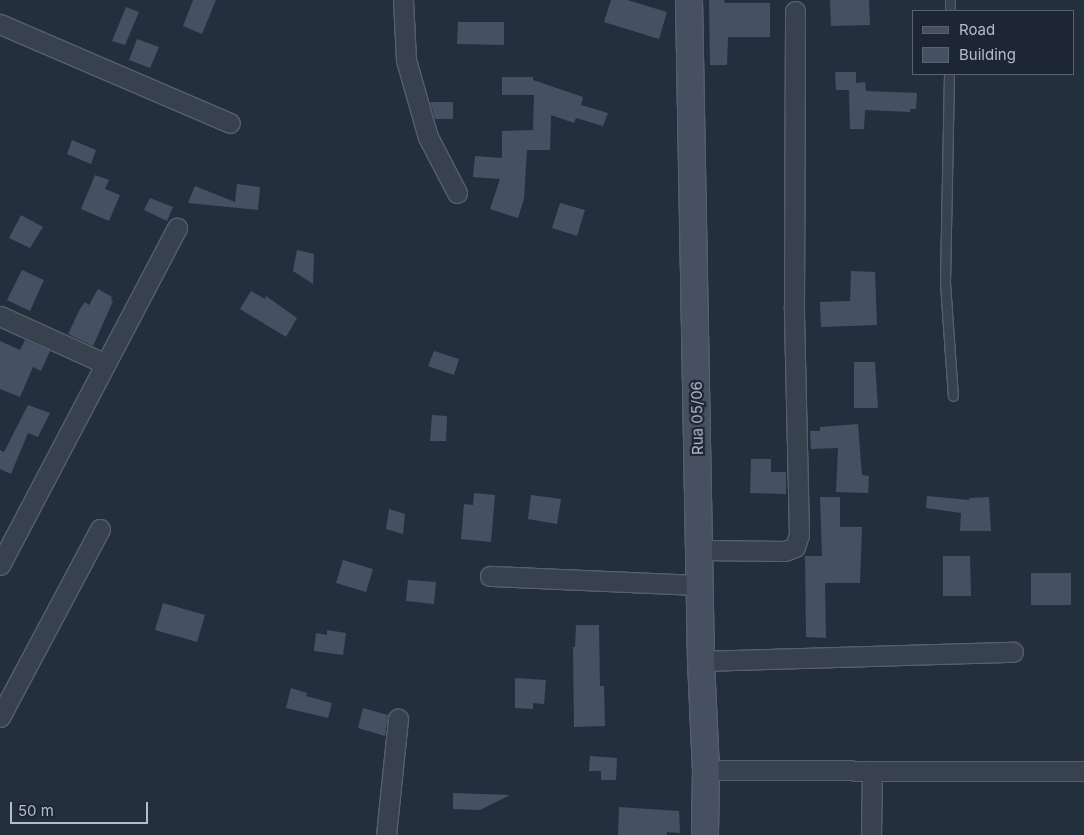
<!DOCTYPE html>
<html>
<head>
<meta charset="utf-8">
<style>
	body { margin:0 }
	#map { position:relative; width:1084px; height:835px; overflow:hidden; background:#242f3e; font-family:Inter,sans-serif }
	div>[style] { position:absolute }
	.building>* { inset:0; background:#455162 }
	.roads { filter:drop-shadow(1px 0 #565f6c) drop-shadow(-1px 0 #565f6c) drop-shadow(0 1px #565f6c) drop-shadow(0 -1px #565f6c) }
	.lane>* { height:9px; margin:-4.5px; padding:0 4.5px; transform-origin:4.5px; border-radius:4.5px; background:#38414e }
	.street>* { height:19px; margin:-9.5px; padding:0 9.5px; transform-origin:9.5px; border-radius:9.5px; background:#38414e }
	.secondary>* { height:26px; margin:-13px; padding:0 13px; transform-origin:13px; border-radius:13px; background:#465061 }
	span { translate:-50% -50%; white-space:nowrap; text-align:center; line-height:1.15; -webkit-text-stroke:4.5px #1d2633; paint-order:stroke }
	.street-label { font-size:15px; color:#b4bcc9 }
	.legend { position:absolute; left:912px; top:10px; width:162px; height:65px; box-sizing:border-box; background:#1d2633; border:1px solid #59626f; margin:0; padding:6px 9px; list-style:none; font-size:15px; color:#b4bcc9 }
	.legend li { display:flex; align-items:center; gap:10px; height:25px }
	.legend b { width:25px; border:1px solid #59626f }
	.scale { position:absolute; left:10px; top:802px; width:138px; height:22px; box-sizing:border-box; border:2px solid #b4bcc9; border-top:0; padding-left:6px; font-size:15px; line-height:18px; white-space:nowrap; color:#b4bcc9; -webkit-text-stroke:4px #1d2633; paint-order:stroke }
</style>
</head>
<body>
<div id="map">
	<div class="building">
		<div style="clip-path:polygon(193px 0,216px 0,202px 34px,183px 26px)"></div>
		<div style="clip-path:polygon(611px 0,627px 0,667px 12px,659px 39px,604px 22px)"></div>
		<div style="clip-path:polygon(709px 0,724px 0,725px 3px,770px 3px,770px 37px,728px 37px,727px 65px,710px 65px)"></div>
		<div style="clip-path:polygon(830px 0,869px 0,870px 25px,831px 26px)"></div>
		<div style="clip-path:polygon(126px 7px,139px 12px,125px 45px,112px 41px)"></div>
		<div style="clip-path:polygon(458px 22px,504px 22px,504px 45px,457px 44px)"></div>
		<div style="clip-path:polygon(137px 39px,159px 47px,150px 68px,129px 60px)"></div>
		<div style="clip-path:polygon(835px 72px,856px 72px,856px 83px,865px 82px,866px 91px,917px 93px,916px 109px,910px 109px,910px 112px,865px 110px,864px 129px,850px 129px,849px 90px,836px 90px)"></div>
		<div style="clip-path:polygon(502px 77px,533px 77px,533px 80px,583px 97px,581px 105px,608px 113px,603px 126px,576px 118px,574px 123px,551px 115px,550px 150px,527px 150px,524px 199px,518px 218px,490px 209px,500px 179px,473px 177px,475px 156px,502px 158px,502px 131px,533px 130px,534px 95px,502px 95px)"></div>
		<div style="clip-path:polygon(430px 102px,453px 102px,453px 119px,435px 119px)"></div>
		<div style="clip-path:polygon(72px 140px,96px 150px,91px 164px,67px 154px)"></div>
		<div style="clip-path:polygon(95px 175px,109px 180px,105px 189px,120px 195px,109px 221px,81px 209px)"></div>
		<div style="clip-path:polygon(237px 184px,260px 187px,258px 210px,188px 203px,195px 186px,235px 202px)"></div>
		<div style="clip-path:polygon(150px 198px,173px 207px,167px 221px,144px 210px)"></div>
		<div style="clip-path:polygon(560px 203px,585px 210px,577px 236px,552px 228px)"></div>
		<div style="clip-path:polygon(21px 215px,43px 227px,30px 248px,9px 238px)"></div>
		<div style="clip-path:polygon(297px 250px,314px 254px,313px 284px,293px 271px)"></div>
		<div style="clip-path:polygon(22px 270px,44px 280px,30px 311px,7px 300px)"></div>
		<div style="clip-path:polygon(851px 271px,875px 272px,877px 325px,821px 327px,820px 302px,850px 301px)"></div>
		<div style="clip-path:polygon(98px 289px,112px 297px,111px 300px,113px 301px,93px 346px,68px 334px,80px 309px,85px 302px,89px 305px)"></div>
		<div style="clip-path:polygon(251px 291px,265px 299px,266px 296px,297px 318px,286px 337px,240px 309px)"></div>
		<div style="clip-path:polygon(25px 340px,50px 351px,41px 371px,33px 367px,20px 397px,0 389px,0 341px,20px 350px)"></div>
		<div style="clip-path:polygon(434px 351px,459px 359px,454px 375px,428px 366px)"></div>
		<div style="clip-path:polygon(854px 362px,875px 362px,878px 408px,854px 408px)"></div>
		<div style="clip-path:polygon(28px 405px,50px 413px,38px 437px,28px 433px,11px 474px,0 469px,0 450px,4px 452px)"></div>
		<div style="clip-path:polygon(432px 415px,447px 416px,446px 441px,430px 441px)"></div>
		<div style="clip-path:polygon(858px 424px,862px 475px,869px 476px,868px 493px,836px 492px,838px 448px,811px 449px,810px 431px,820px 431px,820px 427px)"></div>
		<div style="clip-path:polygon(751px 459px,771px 459px,771px 472px,786px 472px,786px 494px,750px 493px)"></div>
		<div style="clip-path:polygon(474px 493px,495px 495px,491px 542px,461px 539px,464px 504px,473px 505px)"></div>
		<div style="clip-path:polygon(531px 495px,561px 499px,557px 524px,528px 519px)"></div>
		<div style="clip-path:polygon(927px 496px,969px 500px,969px 498px,989px 497px,991px 531px,960px 531px,961px 513px,926px 508px)"></div>
		<div style="clip-path:polygon(820px 497px,840px 497px,840px 527px,862px 527px,860px 583px,825px 583px,826px 638px,806px 637px,805px 556px,822px 556px)"></div>
		<div style="clip-path:polygon(389px 509px,405px 514px,403px 534px,386px 529px)"></div>
		<div style="clip-path:polygon(943px 556px,970px 556px,971px 596px,943px 596px)"></div>
		<div style="clip-path:polygon(343px 560px,373px 569px,366px 592px,336px 583px)"></div>
		<div style="clip-path:polygon(1031px 573px,1071px 573px,1071px 605px,1031px 605px)"></div>
		<div style="clip-path:polygon(408px 580px,436px 582px,434px 604px,406px 601px)"></div>
		<div style="clip-path:polygon(163px 603px,205px 615px,197px 642px,155px 630px)"></div>
		<div style="clip-path:polygon(576px 625px,599px 625px,600px 686px,604px 686px,605px 726px,574px 727px,573px 647px,575px 647px)"></div>
		<div style="clip-path:polygon(327px 630px,346px 633px,343px 655px,314px 651px,316px 633px,327px 635px)"></div>
		<div style="clip-path:polygon(515px 678px,546px 680px,544px 704px,533px 703px,533px 709px,515px 708px)"></div>
		<div style="clip-path:polygon(291px 688px,307px 693px,306px 696px,332px 703px,328px 718px,286px 708px)"></div>
		<div style="clip-path:polygon(363px 708px,388px 715px,385px 736px,358px 728px)"></div>
		<div style="clip-path:polygon(590px 756px,617px 758px,616px 780px,601px 780px,601px 771px,589px 771px)"></div>
		<div style="clip-path:polygon(453px 793px,510px 795px,480px 810px,453px 809px)"></div>
		<div style="clip-path:polygon(619px 807px,679px 811px,680px 833px,667px 832px,667px 835px,618px 835px)"></div>
	</div>
	<div class="roads">
		<div class="lane">
			<div style="left:950px;top:11px;width:11px;rotate:-90deg"></div>
			<div style="left:949px;top:74px;width:209px;rotate:91.1deg"></div>
			<div style="left:945px;top:283px;width:113px;rotate:86deg"></div>
		</div>
		<div class="street">
			<div style="left:403px;top:0;width:60px;rotate:87.1deg"></div>
			<div style="left:406px;top:60px;width:80px;rotate:74.1deg"></div>
			<div style="left:428px;top:137px;width:63px;rotate:62.6deg"></div>
			<div style="left:0;top:24px;width:250px;rotate:23.3deg"></div>
			<div style="left:0;top:316px;width:116px;rotate:24.4deg"></div>
			<div style="left:700px;top:550px;width:85px;rotate:0.7deg"></div>
			<div style="left:785px;top:551px;width:11px;rotate:-22deg"></div>
			<div style="left:795px;top:547px;width:13px;rotate:-72deg"></div>
			<div style="left:799px;top:535px;width:229px;rotate:-91.3deg"></div>
			<div style="left:794px;top:306px;width:295px;rotate:-89.8deg"></div>
			<div style="left:0;top:565px;width:381px;rotate:-62.3deg"></div>
			<div style="left:490px;top:576px;width:210px;rotate:2.5deg"></div>
			<div style="left:701px;top:661px;width:312px;rotate:-1.7deg"></div>
			<div style="left:0;top:717px;width:213px;rotate:-62deg"></div>
			<div style="left:706px;top:770px;width:378px;rotate:0.2deg"></div>
			<div style="left:386px;top:835px;width:117px;rotate:-84.1deg"></div>
			<div style="left:871px;top:835px;width:64px;rotate:-89.1deg"></div>
		</div>
		<div class="secondary">
			<div style="left:689px;top:0;width:661px;rotate:88.96deg"></div>
			<div style="left:701px;top:661px;width:109px;rotate:87.4deg"></div>
			<div style="left:706px;top:770px;width:65px;rotate:90.9deg"></div>
		</div>
	</div>
	<div class="street-label">
		<span style="left:697px;top:418px;rotate:-91deg">Rua 05/06</span>
	</div>
	<ul class="legend">
	<li><b style="height:6px;background:#465061"></b>Road</li>
	<li><b style="height:14px;background:#455162"></b>Building</li>
	</ul>
	<div class="scale">50 m</div>
</div>
</body>
</html>
